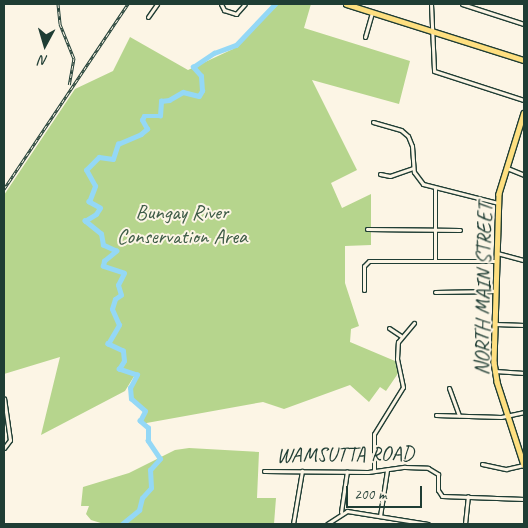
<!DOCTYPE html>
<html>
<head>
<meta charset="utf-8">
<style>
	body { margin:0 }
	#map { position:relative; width:528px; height:528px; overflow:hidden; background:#fcf5e5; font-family:Caveat,sans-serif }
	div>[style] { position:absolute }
	.green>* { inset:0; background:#b6d58d }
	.river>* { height:4.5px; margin:-2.25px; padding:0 2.25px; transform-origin:2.25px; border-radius:2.25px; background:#94d8f6 }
	.roads { filter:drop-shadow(1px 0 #1f3d34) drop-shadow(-1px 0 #1f3d34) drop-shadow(0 1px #1f3d34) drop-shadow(0 -1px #1f3d34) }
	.minor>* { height:3px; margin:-1.5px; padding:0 1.5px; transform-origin:1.5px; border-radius:1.5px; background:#fcf5e5 }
	.major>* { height:4.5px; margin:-2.25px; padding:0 2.25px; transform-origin:2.25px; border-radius:2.25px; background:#fedf80 }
	.rail>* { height:3px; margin-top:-1.5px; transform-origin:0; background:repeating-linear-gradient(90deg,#fcf5e5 0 4px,#1f3d34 0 8px); box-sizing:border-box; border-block:1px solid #1f3d34 }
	span { translate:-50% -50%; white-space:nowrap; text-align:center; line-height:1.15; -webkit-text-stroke:4px #fcf5e5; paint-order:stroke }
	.park-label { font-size:21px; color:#3d5b46 }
	.street-label { font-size:21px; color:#1f3d34 }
	.frame { position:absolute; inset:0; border:5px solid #1f3d34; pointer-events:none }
	.north { position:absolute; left:20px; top:20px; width:50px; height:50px; -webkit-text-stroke:4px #fcf5e5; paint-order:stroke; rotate:186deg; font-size:14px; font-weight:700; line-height:20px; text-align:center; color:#1f3d34 }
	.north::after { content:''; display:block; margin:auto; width:18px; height:22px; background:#1f3d34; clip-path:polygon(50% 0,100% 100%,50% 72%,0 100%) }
	.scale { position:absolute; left:346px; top:486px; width:76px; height:22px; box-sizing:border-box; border:2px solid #1f3d34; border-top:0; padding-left:6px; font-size:15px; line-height:18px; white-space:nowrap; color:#1f3d34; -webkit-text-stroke:4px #fcf5e5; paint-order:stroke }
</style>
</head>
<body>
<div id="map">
	<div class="green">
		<div style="clip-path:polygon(277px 4px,311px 4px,304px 28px,410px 61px,399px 104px,312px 80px,357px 170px,331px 183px,342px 208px,371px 194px,371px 245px,345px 246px,345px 283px,359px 326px,351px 329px,350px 342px,395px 361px,399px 372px,386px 391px,380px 387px,369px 402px,350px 385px,284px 409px,263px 402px,141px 424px,145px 411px,133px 403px,130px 391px,137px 378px,136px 373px,125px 391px,41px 435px,60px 357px,4px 374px,4px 195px,75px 89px,113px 71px,130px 37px,188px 70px,233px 49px)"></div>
		<div style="clip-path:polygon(189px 448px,259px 452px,257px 498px,276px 498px,274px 524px,104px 524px,91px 520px,86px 514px,89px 506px,81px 506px,83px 487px,129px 473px,175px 450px)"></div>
	</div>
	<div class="river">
		<div style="left:122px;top:524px;width:22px;rotate:-39deg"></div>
		<div style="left:139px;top:510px;width:12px;rotate:-76deg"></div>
		<div style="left:142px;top:498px;width:13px;rotate:-48deg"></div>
		<div style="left:151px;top:488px;width:18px;rotate:-93deg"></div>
		<div style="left:150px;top:470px;width:15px;rotate:-48deg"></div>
		<div style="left:160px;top:459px;width:22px;rotate:-124deg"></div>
		<div style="left:148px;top:441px;width:13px;rotate:-90deg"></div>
		<div style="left:148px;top:428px;width:11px;rotate:-139deg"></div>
		<div style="left:140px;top:421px;width:11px;rotate:-63deg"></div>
		<div style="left:145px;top:411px;width:18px;rotate:-139deg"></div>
		<div style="left:131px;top:399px;width:11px;rotate:-95deg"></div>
		<div style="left:130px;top:388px;width:15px;rotate:-62deg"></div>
		<div style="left:137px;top:375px;width:19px;rotate:-162deg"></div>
		<div style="left:119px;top:369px;width:9px;rotate:-58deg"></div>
		<div style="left:124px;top:361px;width:10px;rotate:-96deg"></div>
		<div style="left:123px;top:351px;width:17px;rotate:-155deg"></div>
		<div style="left:108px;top:344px;width:22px;rotate:-60deg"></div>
		<div style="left:119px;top:325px;width:17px;rotate:-114deg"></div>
		<div style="left:112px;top:309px;width:10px;rotate:-73deg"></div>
		<div style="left:115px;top:299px;width:7px;rotate:-34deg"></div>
		<div style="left:121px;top:295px;width:10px;rotate:-107deg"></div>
		<div style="left:118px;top:285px;width:13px;rotate:-63deg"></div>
		<div style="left:124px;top:273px;width:22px;rotate:-162deg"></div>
		<div style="left:103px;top:266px;width:5px;rotate:-79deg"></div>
		<div style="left:104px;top:261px;width:16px;rotate:-40deg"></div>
		<div style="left:116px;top:251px;width:14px;rotate:-155deg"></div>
		<div style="left:103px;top:245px;width:11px;rotate:-100deg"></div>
		<div style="left:101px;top:234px;width:21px;rotate:-141deg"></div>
		<div style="left:85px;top:221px;width:13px;rotate:-32deg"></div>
		<div style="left:96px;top:214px;width:7px;rotate:-56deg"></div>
		<div style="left:100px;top:208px;width:13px;rotate:-151deg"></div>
		<div style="left:89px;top:202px;width:17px;rotate:-69deg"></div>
		<div style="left:95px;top:186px;width:18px;rotate:-119deg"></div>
		<div style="left:86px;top:170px;width:18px;rotate:-45deg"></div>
		<div style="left:99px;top:157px;width:14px;rotate:8deg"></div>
		<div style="left:113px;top:159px;width:16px;rotate:-72deg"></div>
		<div style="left:118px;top:144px;width:25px;rotate:-23deg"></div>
		<div style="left:141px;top:134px;width:8px;rotate:-40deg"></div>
		<div style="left:147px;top:129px;width:10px;rotate:-119deg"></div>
		<div style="left:142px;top:120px;width:4px;rotate:-63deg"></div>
		<div style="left:144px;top:116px;width:16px"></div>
		<div style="left:160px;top:116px;width:15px;rotate:-86deg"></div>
		<div style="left:161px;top:101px;width:8px;rotate:-7deg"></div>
		<div style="left:169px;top:100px;width:16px;rotate:-30deg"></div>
		<div style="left:183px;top:92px;width:16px;rotate:14deg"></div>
		<div style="left:199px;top:96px;width:6px;rotate:-59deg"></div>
		<div style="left:202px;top:91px;width:15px;rotate:-94deg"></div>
		<div style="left:201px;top:76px;width:12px;rotate:-132deg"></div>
		<div style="left:193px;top:67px;width:25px;rotate:-34deg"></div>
		<div style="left:214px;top:53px;width:23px;rotate:-20deg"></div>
		<div style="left:236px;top:45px;width:57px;rotate:-46.4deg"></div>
	</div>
	<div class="roads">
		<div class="minor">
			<div style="left:221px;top:4px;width:7px;rotate:63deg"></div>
			<div style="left:224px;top:10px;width:13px;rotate:18deg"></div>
			<div style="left:236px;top:14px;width:13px;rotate:-48deg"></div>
			<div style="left:431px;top:4px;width:67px;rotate:87.4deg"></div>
			<div style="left:434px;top:71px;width:95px;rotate:17.9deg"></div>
			<div style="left:462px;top:4px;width:65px;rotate:17.9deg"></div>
			<div style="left:148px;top:17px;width:16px;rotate:-55deg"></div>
			<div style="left:365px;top:37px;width:26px;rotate:-74deg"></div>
			<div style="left:373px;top:122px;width:29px;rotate:16deg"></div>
			<div style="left:401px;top:130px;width:9px;rotate:41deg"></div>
			<div style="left:408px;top:136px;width:11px;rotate:68deg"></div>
			<div style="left:412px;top:146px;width:26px;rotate:86deg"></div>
			<div style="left:414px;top:172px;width:15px;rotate:53deg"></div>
			<div style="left:423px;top:184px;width:77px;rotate:14.2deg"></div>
			<div style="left:507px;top:168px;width:18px;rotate:22deg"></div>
			<div style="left:380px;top:174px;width:10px;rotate:11deg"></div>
			<div style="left:390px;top:176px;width:24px;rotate:-19deg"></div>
			<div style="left:435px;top:188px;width:73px;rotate:90deg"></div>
			<div style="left:367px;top:229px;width:93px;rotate:0.6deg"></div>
			<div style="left:497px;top:253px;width:28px;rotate:15deg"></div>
			<div style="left:364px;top:290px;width:24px;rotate:-90deg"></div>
			<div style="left:364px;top:266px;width:7px;rotate:-45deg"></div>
			<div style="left:369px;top:261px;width:128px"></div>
			<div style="left:435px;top:292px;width:61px;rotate:-0.9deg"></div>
			<div style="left:495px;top:324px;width:29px;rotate:2deg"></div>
			<div style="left:389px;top:328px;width:14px;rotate:34deg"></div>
			<div style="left:495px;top:371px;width:29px;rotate:4deg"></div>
			<div style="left:449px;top:388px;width:29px;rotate:70deg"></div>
			<div style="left:436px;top:415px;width:65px;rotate:1.8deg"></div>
			<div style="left:501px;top:417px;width:24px;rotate:-12deg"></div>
			<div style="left:4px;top:448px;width:10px;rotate:-53deg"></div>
			<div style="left:10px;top:440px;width:42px;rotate:-98.1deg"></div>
			<div style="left:482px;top:464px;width:25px;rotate:12deg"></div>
			<div style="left:506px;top:469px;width:18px;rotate:-13deg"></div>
			<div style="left:264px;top:471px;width:104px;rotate:0.6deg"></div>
			<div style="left:368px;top:472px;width:37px;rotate:-8deg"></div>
			<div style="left:405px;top:467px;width:23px;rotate:2deg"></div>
			<div style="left:428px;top:468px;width:12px;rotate:31deg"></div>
			<div style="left:438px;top:474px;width:16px;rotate:90deg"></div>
			<div style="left:438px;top:490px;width:7px;rotate:56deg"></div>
			<div style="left:442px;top:496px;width:82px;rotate:2.1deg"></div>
			<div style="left:374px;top:471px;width:37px;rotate:-90deg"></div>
			<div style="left:374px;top:434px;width:55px;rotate:-58.3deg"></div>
			<div style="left:403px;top:387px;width:29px;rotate:-102deg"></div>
			<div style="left:397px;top:359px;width:17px;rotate:-87deg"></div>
			<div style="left:398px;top:342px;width:25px;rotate:-50deg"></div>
			<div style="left:341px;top:512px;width:41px;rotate:-81.7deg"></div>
			<div style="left:380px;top:516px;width:47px;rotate:-81.3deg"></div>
			<div style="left:293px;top:524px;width:54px;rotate:-80.4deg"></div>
			<div style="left:327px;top:524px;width:24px;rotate:-33deg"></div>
			<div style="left:347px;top:511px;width:82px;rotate:9.1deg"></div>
			<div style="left:465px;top:524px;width:28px;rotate:-84deg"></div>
		</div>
		<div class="major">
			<div style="left:346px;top:4px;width:187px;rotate:17.5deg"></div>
			<div style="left:524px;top:113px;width:85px;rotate:107.2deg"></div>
			<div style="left:499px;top:194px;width:168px;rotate:91.7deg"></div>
			<div style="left:494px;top:362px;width:20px;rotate:81deg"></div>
			<div style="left:497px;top:382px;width:87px;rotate:72deg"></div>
		</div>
	</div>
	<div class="rail">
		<div style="left:58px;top:4px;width:20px;rotate:84deg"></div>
		<div style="left:60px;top:24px;width:37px;rotate:68deg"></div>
		<div style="left:74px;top:58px;width:27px;rotate:100deg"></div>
		<div style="left:4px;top:189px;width:223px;rotate:-56.2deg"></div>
	</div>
	<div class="park-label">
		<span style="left:182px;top:224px">Bungay River<br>Conservation Area</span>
	</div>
	<div class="street-label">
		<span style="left:483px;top:289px;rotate:-89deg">NORTH MAIN STREET</span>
		<span style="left:345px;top:454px;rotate:-1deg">WAMSUTTA ROAD</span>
	</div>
	<div class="frame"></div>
	<div class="north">N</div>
	<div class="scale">200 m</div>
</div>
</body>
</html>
